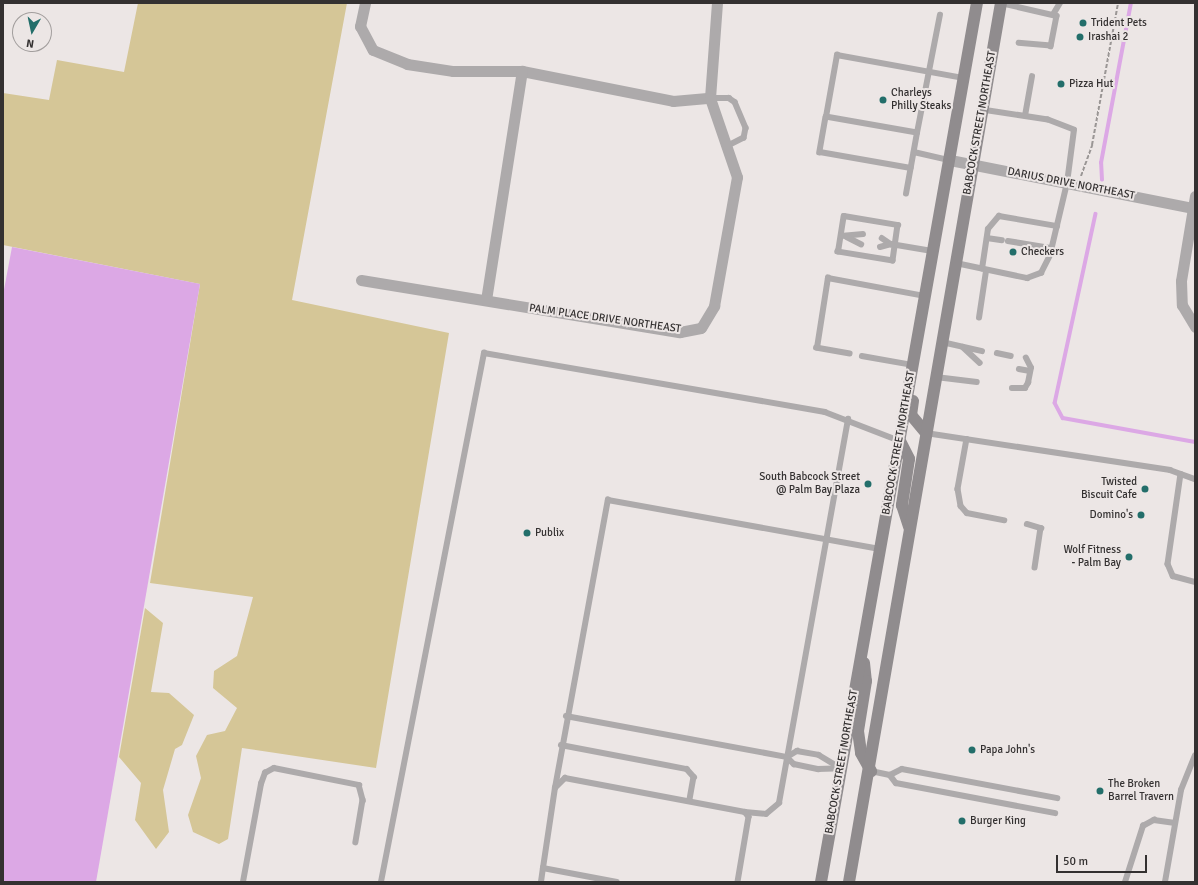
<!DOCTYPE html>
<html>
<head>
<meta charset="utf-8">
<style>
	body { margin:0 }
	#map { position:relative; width:1198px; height:885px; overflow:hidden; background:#ece6e5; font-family:Signika,sans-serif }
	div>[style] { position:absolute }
	.green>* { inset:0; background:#d5c697 }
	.water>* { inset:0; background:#dca8e5 }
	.stream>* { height:3.5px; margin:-1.75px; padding:0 1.75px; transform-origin:1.75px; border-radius:1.75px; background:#dca8e5 }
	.path>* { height:2px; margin-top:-1px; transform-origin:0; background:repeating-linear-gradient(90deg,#9a9695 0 4px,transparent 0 6px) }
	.lane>* { height:5.5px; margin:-2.75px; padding:0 2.75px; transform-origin:2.75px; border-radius:2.75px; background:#adaaab }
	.street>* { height:11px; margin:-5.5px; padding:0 5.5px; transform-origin:5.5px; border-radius:5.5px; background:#adaaab }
	.secondary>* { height:12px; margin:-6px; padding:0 6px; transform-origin:6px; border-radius:6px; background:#908c8e }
	.dots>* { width:11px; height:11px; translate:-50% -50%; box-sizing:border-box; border:2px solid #ece6e5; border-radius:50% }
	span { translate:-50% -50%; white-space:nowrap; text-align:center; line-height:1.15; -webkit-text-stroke:4px #ece6e5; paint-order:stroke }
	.poi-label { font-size:11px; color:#343131 }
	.left { translate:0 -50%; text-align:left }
	.right { translate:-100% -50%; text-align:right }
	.street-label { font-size:11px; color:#343131 }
	.frame { position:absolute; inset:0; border:4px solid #343131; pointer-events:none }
	.north { position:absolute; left:12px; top:12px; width:40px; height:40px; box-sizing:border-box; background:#ece6e5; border:1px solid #a29e9d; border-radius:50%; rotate:189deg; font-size:11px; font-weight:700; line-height:16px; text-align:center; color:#343131 }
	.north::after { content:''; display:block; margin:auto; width:14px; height:18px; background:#236e6a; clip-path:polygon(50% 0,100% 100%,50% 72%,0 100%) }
	.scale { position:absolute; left:1056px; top:855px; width:91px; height:18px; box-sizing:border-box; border:2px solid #343131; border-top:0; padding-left:5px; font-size:12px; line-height:14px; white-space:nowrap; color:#343131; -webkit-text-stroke:3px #ece6e5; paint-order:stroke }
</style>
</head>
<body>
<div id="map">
	<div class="green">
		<div style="clip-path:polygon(138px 3px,347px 3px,292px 300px,449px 333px,376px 768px,242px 748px,228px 839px,219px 844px,193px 832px,188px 815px,201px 778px,196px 756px,207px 735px,225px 731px,237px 708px,213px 688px,214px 671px,237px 656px,253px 597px,150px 583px,200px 284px,3px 245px,3px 93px,49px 100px,57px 60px,124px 72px)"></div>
		<div style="clip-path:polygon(145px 608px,163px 623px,151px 692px,169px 693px,194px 715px,182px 745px,175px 749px,163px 790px,169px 832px,156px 849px,135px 820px,141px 783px,119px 757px)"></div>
	</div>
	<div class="water">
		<div style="clip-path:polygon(12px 247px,200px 284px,96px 882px,3px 882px,3px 295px)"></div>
	</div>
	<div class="stream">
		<div style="left:1102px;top:180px;width:17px;rotate:-93deg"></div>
		<div style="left:1101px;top:163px;width:163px;rotate:-79.4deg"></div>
		<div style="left:1096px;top:214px;width:193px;rotate:102.2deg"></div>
		<div style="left:1055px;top:403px;width:17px;rotate:62deg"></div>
		<div style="left:1063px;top:418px;width:134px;rotate:10.3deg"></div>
	</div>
	<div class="path">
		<div style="left:1081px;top:176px;width:33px;rotate:-70deg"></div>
		<div style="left:1092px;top:145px;width:144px;rotate:-79.6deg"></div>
	</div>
	<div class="lane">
		<div style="left:1001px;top:3px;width:57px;rotate:13.1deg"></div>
		<div style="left:1057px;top:16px;width:31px;rotate:101deg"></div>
		<div style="left:1051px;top:46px;width:32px;rotate:-175deg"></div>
		<div style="left:1054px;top:13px;width:12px;rotate:-59deg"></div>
		<div style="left:710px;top:98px;width:19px"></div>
		<div style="left:729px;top:98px;width:7px;rotate:34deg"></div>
		<div style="left:735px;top:102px;width:28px;rotate:67deg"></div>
		<div style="left:746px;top:128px;width:10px;rotate:101deg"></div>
		<div style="left:744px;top:138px;width:18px;rotate:153deg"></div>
		<div style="left:1025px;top:116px;width:40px;rotate:-80deg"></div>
		<div style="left:826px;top:117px;width:36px;rotate:100deg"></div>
		<div style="left:820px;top:152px;width:92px;rotate:10deg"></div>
		<div style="left:917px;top:133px;width:120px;rotate:-79deg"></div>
		<div style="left:914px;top:152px;width:37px;rotate:13deg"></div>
		<div style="left:906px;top:194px;width:62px;rotate:-79.8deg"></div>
		<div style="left:917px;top:133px;width:92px;rotate:-170deg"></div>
		<div style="left:826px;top:117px;width:63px;rotate:-79.9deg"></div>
		<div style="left:837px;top:55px;width:129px;rotate:10.3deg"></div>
		<div style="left:844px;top:216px;width:55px;rotate:9.5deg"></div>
		<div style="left:898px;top:225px;width:36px;rotate:98deg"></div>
		<div style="left:893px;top:261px;width:56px;rotate:-170.7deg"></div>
		<div style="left:838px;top:252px;width:36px;rotate:-81deg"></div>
		<div style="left:841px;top:236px;width:22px;rotate:-5deg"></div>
		<div style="left:847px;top:237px;width:16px;rotate:27deg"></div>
		<div style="left:882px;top:238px;width:11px;rotate:34deg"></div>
		<div style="left:987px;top:238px;width:15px;rotate:8deg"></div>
		<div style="left:1008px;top:241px;width:44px;rotate:9.2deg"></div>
		<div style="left:880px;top:247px;width:11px;rotate:-15deg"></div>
		<div style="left:891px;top:244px;width:43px;rotate:9.5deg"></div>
		<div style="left:956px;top:263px;width:73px;rotate:11.9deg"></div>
		<div style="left:1027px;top:278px;width:15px;rotate:-20deg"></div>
		<div style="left:1041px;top:273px;width:20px;rotate:-63deg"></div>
		<div style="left:1050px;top:255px;width:74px;rotate:-76.7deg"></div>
		<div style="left:1067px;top:183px;width:53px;rotate:-82.5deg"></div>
		<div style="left:1074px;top:130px;width:28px;rotate:-159deg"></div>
		<div style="left:1048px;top:120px;width:66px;rotate:-171.3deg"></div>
		<div style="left:982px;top:269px;width:40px;rotate:-81.5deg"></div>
		<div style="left:988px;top:229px;width:17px;rotate:-50deg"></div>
		<div style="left:999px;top:216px;width:59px;rotate:9.8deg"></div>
		<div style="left:979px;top:318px;width:48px;rotate:-81.5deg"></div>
		<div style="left:942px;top:342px;width:41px;rotate:12.7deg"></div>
		<div style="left:963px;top:347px;width:23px;rotate:43deg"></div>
		<div style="left:997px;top:353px;width:14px;rotate:12deg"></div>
		<div style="left:850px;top:354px;width:34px;rotate:-170deg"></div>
		<div style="left:817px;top:348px;width:71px;rotate:-81.1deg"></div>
		<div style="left:828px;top:278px;width:99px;rotate:10.5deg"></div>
		<div style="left:862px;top:356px;width:52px;rotate:10deg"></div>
		<div style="left:1019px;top:369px;width:11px;rotate:10deg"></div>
		<div style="left:936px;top:377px;width:41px;rotate:7deg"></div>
		<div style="left:1012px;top:388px;width:13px"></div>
		<div style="left:1025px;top:388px;width:6px;rotate:-59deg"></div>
		<div style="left:1028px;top:383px;width:15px;rotate:-79deg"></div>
		<div style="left:1031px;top:368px;width:11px;rotate:-117deg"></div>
		<div style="left:926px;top:433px;width:247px;rotate:8.6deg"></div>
		<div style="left:1170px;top:470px;width:27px;rotate:20deg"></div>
		<div style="left:967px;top:439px;width:51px;rotate:100.2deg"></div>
		<div style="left:958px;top:489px;width:17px;rotate:80deg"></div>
		<div style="left:961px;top:506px;width:9px;rotate:49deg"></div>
		<div style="left:967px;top:513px;width:38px;rotate:11deg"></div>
		<div style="left:1181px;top:474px;width:91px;rotate:98.2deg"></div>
		<div style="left:1168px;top:564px;width:13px;rotate:67deg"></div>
		<div style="left:1173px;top:576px;width:23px;rotate:15deg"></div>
		<div style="left:1027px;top:524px;width:15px;rotate:16deg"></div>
		<div style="left:1041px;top:528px;width:40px;rotate:98.5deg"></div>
		<div style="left:566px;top:716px;width:225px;rotate:10.5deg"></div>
		<div style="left:787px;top:757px;width:10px;rotate:45deg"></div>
		<div style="left:794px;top:764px;width:25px;rotate:12deg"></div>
		<div style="left:818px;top:769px;width:23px;rotate:-2deg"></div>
		<div style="left:561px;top:745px;width:128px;rotate:10.8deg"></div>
		<div style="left:687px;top:769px;width:11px;rotate:49deg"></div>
		<div style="left:694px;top:777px;width:23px;rotate:100deg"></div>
		<div style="left:787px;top:757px;width:12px;rotate:-31deg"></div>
		<div style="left:797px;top:751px;width:22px;rotate:10deg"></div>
		<div style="left:819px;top:755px;width:26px;rotate:31deg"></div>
		<div style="left:871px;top:771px;width:19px;rotate:12deg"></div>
		<div style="left:890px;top:775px;width:13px;rotate:-27deg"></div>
		<div style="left:902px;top:769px;width:158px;rotate:10.6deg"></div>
		<div style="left:890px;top:775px;width:10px;rotate:53deg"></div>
		<div style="left:896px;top:783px;width:162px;rotate:10.7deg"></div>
		<div style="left:555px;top:788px;width:293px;rotate:-79.6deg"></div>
		<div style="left:608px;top:500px;width:276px;rotate:10.2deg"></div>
		<div style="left:745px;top:812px;width:21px;rotate:5deg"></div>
		<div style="left:766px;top:814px;width:17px;rotate:-40deg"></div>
		<div style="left:779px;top:803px;width:390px;rotate:-79.8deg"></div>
		<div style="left:543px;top:868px;width:81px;rotate:-81.5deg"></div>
		<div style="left:555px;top:788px;width:14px;rotate:-45deg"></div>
		<div style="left:565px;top:778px;width:183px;rotate:10.7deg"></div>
		<div style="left:745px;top:812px;width:6px;rotate:51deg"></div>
		<div style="left:749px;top:817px;width:66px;rotate:99.6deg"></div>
		<div style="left:243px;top:882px;width:100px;rotate:-79.6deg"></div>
		<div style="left:261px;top:784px;width:12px;rotate:-70deg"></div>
		<div style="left:265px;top:773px;width:10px;rotate:-29deg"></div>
		<div style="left:274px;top:768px;width:87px;rotate:11.3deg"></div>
		<div style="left:359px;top:785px;width:16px;rotate:75deg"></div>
		<div style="left:363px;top:800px;width:43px;rotate:99.5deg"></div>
		<div style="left:381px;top:882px;width:539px;rotate:-78.98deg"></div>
		<div style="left:484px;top:353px;width:346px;rotate:9.8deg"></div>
		<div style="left:825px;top:412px;width:80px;rotate:21.1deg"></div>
		<div style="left:541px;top:882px;width:14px;rotate:-82deg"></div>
		<div style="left:543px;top:868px;width:75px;rotate:10.7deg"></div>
		<div style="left:1125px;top:882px;width:59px;rotate:-72.2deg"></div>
		<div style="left:1143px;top:826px;width:13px;rotate:-29deg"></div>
		<div style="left:1154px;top:820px;width:21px;rotate:8deg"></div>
		<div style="left:1165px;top:882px;width:93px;rotate:-80.1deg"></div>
		<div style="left:1181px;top:790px;width:37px;rotate:-68deg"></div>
	</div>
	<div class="street">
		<div style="left:365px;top:3px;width:24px;rotate:102deg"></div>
		<div style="left:360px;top:26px;width:27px;rotate:62deg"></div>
		<div style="left:373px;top:50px;width:37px;rotate:22deg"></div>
		<div style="left:407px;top:64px;width:47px;rotate:8.7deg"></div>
		<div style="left:453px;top:71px;width:69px"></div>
		<div style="left:522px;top:71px;width:154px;rotate:11.2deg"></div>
		<div style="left:673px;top:101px;width:37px;rotate:-5deg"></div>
		<div style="left:710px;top:98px;width:95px;rotate:-85.8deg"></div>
		<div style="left:950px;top:160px;width:248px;rotate:11.2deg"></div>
		<div style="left:1195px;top:196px;width:86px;rotate:99.4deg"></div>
		<div style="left:1181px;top:281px;width:24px;rotate:88deg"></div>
		<div style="left:1182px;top:305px;width:26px;rotate:59deg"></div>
		<div style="left:361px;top:280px;width:323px;rotate:9.3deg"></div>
		<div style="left:680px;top:332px;width:21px;rotate:-11deg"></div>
		<div style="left:701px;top:328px;width:26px;rotate:-59deg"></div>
		<div style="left:714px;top:306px;width:131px;rotate:-79.9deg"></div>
		<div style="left:737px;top:177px;width:83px;rotate:-108.9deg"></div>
		<div style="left:486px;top:300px;width:232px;rotate:-81.1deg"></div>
	</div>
	<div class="secondary">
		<div style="left:913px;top:401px;width:14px;rotate:98deg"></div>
		<div style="left:911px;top:415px;width:23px;rotate:50deg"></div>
		<div style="left:900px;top:441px;width:20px;rotate:63deg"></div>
		<div style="left:909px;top:459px;width:47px;rotate:98.7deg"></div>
		<div style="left:902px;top:505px;width:23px;rotate:72deg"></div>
		<div style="left:864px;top:663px;width:18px;rotate:84deg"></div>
		<div style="left:866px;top:681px;width:51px;rotate:99.1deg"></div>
		<div style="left:858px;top:731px;width:22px;rotate:82deg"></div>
		<div style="left:861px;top:753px;width:21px;rotate:61deg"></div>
		<div style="left:821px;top:882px;width:893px;rotate:-79.94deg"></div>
		<div style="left:849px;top:882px;width:892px;rotate:-80.19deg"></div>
	</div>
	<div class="dots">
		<div style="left:1083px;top:23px;background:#236e6a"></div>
		<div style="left:1080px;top:37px;background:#236e6a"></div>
		<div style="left:1061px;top:84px;background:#236e6a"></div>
		<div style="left:883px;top:100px;background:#236e6a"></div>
		<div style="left:1013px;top:252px;background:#236e6a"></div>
		<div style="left:868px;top:484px;background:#236e6a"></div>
		<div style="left:1145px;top:489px;background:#236e6a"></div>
		<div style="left:1141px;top:515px;background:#236e6a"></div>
		<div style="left:527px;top:533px;background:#236e6a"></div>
		<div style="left:1129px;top:557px;background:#236e6a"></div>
		<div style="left:972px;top:750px;background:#236e6a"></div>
		<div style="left:1100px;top:791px;background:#236e6a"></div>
		<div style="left:962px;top:821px;background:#236e6a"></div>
	</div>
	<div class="poi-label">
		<span class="left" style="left:1091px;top:23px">Trident Pets</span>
		<span class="left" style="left:1088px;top:37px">Irashai 2</span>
		<span class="left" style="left:1069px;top:84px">Pizza Hut</span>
		<span class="left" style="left:891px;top:100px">Charleys<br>Philly Steaks</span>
		<span class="left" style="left:1021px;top:252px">Checkers</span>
		<span class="right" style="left:860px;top:484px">South Babcock Street<br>@ Palm Bay Plaza</span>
		<span class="right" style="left:1137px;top:489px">Twisted<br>Biscuit Cafe</span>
		<span class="right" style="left:1133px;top:515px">Domino's</span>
		<span class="left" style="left:535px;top:533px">Publix</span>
		<span class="right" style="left:1121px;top:557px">Wolf Fitness<br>- Palm Bay</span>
		<span class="left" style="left:980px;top:750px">Papa John's</span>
		<span class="left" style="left:1108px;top:791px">The Broken<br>Barrel Travern</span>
		<span class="left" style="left:970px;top:821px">Burger King</span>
	</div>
	<div class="street-label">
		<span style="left:980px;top:123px;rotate:-80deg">BABCOCK STREET NORTHEAST</span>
		<span style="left:1071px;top:184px;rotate:11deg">DARIUS DRIVE NORTHEAST</span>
		<span style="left:605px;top:319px;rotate:8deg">PALM PLACE DRIVE NORTHEAST</span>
		<span style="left:899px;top:443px;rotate:-80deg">BABCOCK STREET NORTHEAST</span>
		<span style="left:842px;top:762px;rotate:-80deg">BABCOCK STREET NORTHEAST</span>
	</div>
	<div class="frame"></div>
	<div class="north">N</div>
	<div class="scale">50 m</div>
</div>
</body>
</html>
